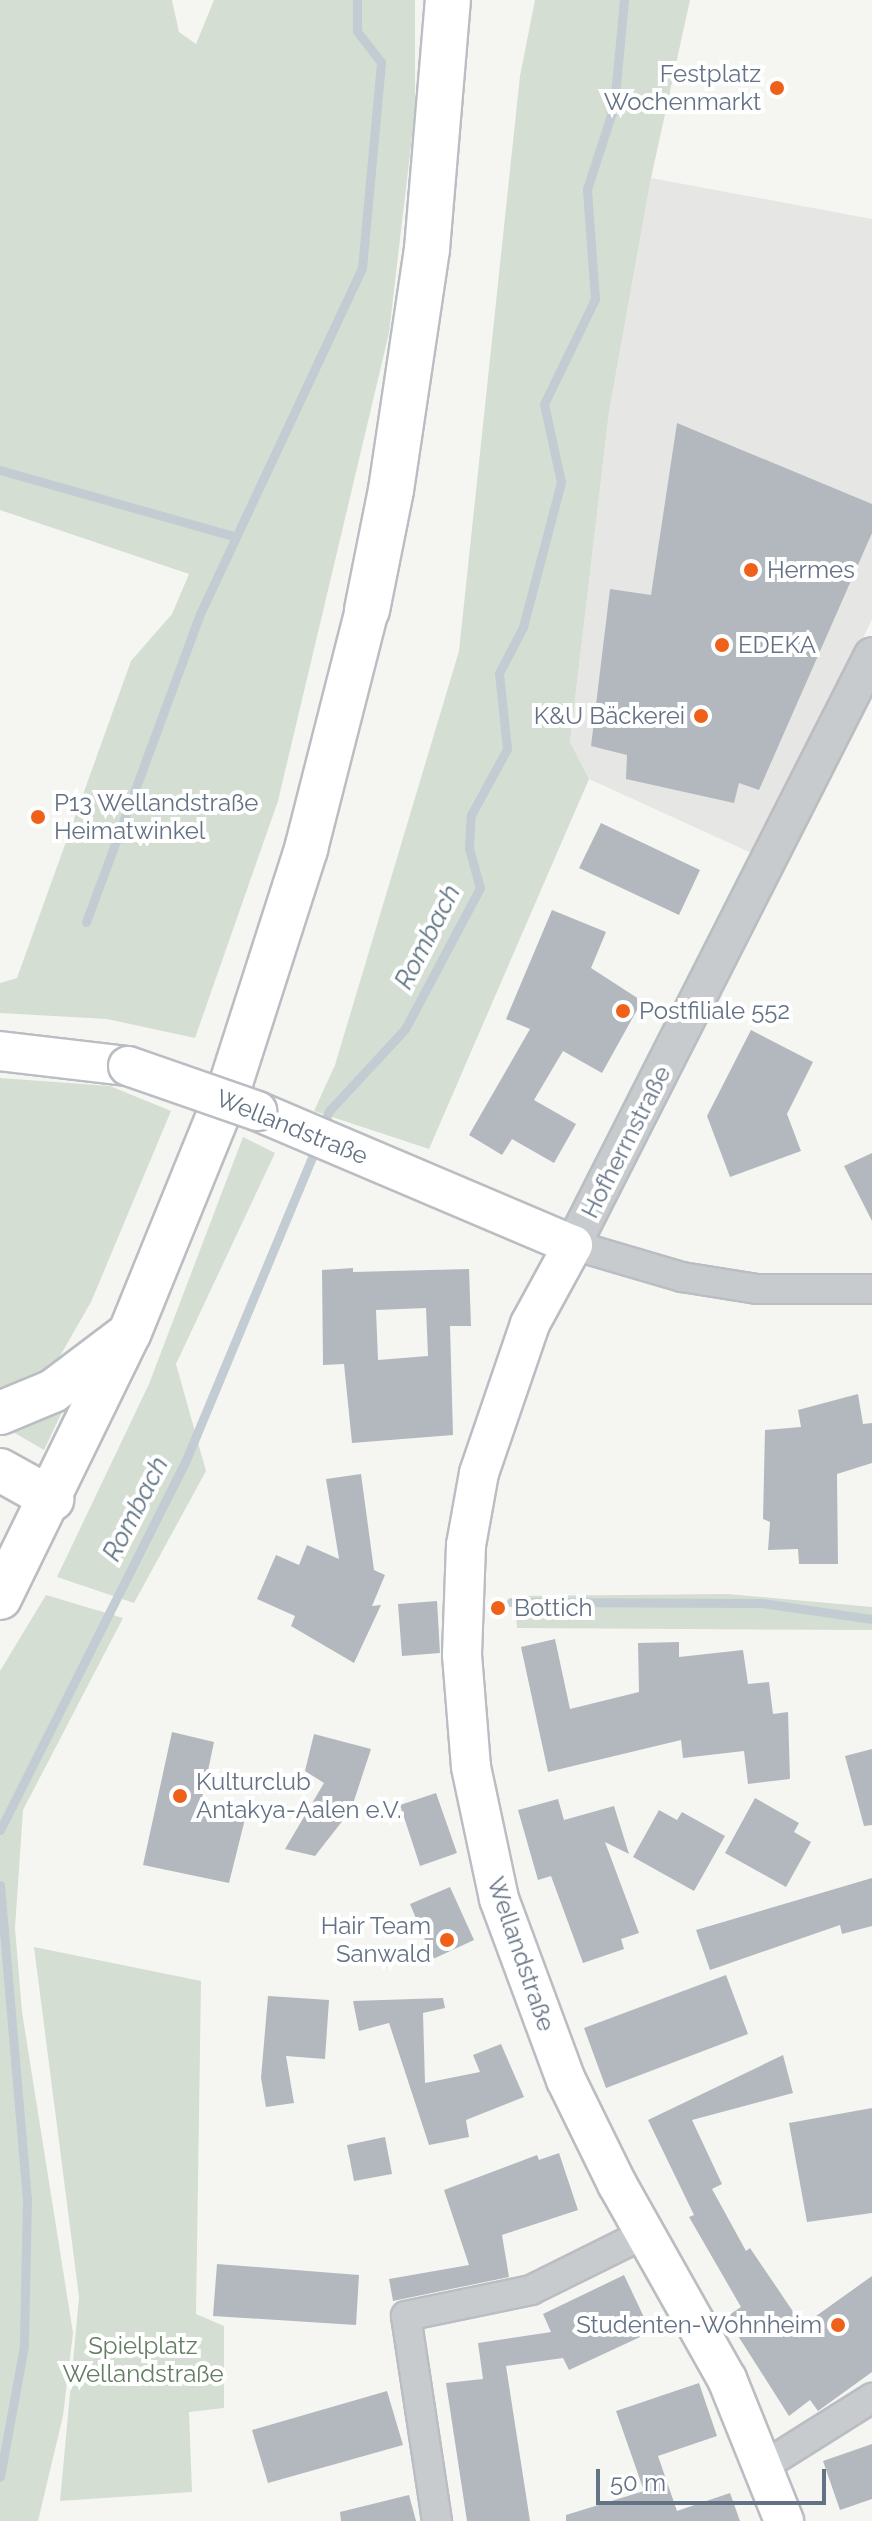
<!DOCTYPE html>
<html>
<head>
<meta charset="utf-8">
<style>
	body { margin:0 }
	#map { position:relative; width:872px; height:2521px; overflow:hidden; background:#f5f6f2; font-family:Raleway,sans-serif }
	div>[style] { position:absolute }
	.built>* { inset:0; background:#e6e7e5 }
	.green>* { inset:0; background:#d5ded2 }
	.stream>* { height:9px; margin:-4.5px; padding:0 4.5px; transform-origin:4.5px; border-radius:4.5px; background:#c3ccd2 }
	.building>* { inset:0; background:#b2b8be }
	.roads { filter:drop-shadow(2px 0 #babdc2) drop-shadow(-2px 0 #babdc2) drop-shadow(0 2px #babdc2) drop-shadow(0 -2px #babdc2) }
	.minor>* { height:28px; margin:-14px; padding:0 14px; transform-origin:14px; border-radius:14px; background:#c8cbce }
	.tertiary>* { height:34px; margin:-17px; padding:0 17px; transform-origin:17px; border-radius:17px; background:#c8cbce }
	.secondary>* { height:38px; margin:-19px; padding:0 19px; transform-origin:19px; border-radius:19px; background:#fff }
	.primary>* { height:42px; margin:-21px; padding:0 21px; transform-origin:21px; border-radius:21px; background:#fff }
	.trunk>* { height:44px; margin:-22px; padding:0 22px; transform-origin:22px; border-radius:22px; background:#fff }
	.bridges { filter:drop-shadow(2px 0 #babdc2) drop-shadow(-2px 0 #babdc2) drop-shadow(0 2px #babdc2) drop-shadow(0 -2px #babdc2) }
	.secondary-bridge>* { height:38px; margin:-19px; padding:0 19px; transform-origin:19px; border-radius:19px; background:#fff }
	.dots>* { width:22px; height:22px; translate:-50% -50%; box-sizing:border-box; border:4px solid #fff; border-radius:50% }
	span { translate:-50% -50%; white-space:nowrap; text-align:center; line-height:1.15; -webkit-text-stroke:8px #fff; paint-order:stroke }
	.poi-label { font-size:24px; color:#637285 }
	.right { translate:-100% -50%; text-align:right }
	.left { translate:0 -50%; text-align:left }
	.street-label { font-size:24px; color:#637285 }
	.park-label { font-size:24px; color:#647c62 }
	.water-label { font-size:26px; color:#5e7482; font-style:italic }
	.scale { position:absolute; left:596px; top:2469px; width:230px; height:36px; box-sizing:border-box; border:4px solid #637285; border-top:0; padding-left:10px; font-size:24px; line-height:28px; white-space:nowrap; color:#637285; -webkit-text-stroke:6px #fff; paint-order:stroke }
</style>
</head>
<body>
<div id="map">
	<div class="built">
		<div style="clip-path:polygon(651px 178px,872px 219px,872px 619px,760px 857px,589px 779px,570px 742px,609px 412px)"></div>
	</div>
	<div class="green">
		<div style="clip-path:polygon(0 0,172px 0,179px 32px,196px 44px,214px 0,415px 0,415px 111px,389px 333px,278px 801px,195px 1038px,107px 1019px,0 1013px,0 983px,17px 978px,131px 661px,172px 614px,189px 574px,0 510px)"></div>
		<div style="clip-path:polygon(535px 0,690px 0,651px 178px,609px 412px,570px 742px,589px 779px,429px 1149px,314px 1111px,335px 1065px,459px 651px,520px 76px)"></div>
		<div style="clip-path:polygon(0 1078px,110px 1086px,171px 1111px,91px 1302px,52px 1370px,0 1391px)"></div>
		<div style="clip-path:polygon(243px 1137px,275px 1153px,176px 1364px,206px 1471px,134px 1603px,57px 1577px,149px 1384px)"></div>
		<div style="clip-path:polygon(62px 1412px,44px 1450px,13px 1432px,14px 1426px)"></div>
		<div style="clip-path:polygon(728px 1594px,872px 1607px,872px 1630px,517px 1628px,515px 1596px)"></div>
		<div style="clip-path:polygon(46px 1595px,123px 1618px,23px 1810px,15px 1928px,22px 2012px,73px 2333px,63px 2416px,38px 2521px,0 2521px,0 1671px)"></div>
		<div style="clip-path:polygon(34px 1947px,201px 1981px,196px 2314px,224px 2326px,224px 2408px,189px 2412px,192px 2492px,60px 2501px,79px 2297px)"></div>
	</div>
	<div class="stream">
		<div style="left:0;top:470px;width:243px;rotate:15.8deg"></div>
		<div style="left:86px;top:922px;width:326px;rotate:-69.7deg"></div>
		<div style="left:199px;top:616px;width:384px;rotate:-64.9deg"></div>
		<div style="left:362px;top:268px;width:207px;rotate:-84.7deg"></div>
		<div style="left:381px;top:62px;width:39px;rotate:-128deg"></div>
		<div style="left:357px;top:31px;width:31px;rotate:-90deg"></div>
		<div style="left:322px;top:1129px;width:19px;rotate:-69deg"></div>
		<div style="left:329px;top:1111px;width:112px;rotate:-47.2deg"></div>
		<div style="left:405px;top:1029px;width:160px;rotate:-62deg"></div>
		<div style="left:480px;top:888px;width:41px;rotate:-105.4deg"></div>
		<div style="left:469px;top:848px;width:33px;rotate:-87deg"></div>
		<div style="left:471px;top:815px;width:75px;rotate:-61.4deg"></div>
		<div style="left:507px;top:749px;width:76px;rotate:-96deg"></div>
		<div style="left:499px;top:673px;width:52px;rotate:-62.4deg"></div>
		<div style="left:523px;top:627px;width:150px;rotate:-75.3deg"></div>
		<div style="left:561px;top:482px;width:80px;rotate:-102.3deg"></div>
		<div style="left:544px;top:404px;width:117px;rotate:-64.1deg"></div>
		<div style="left:595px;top:299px;width:110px;rotate:-94.2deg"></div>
		<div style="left:587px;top:189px;width:87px;rotate:-72deg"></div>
		<div style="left:614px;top:106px;width:106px;rotate:-84.6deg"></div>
		<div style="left:511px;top:1602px;width:251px;rotate:0.2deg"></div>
		<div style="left:762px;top:1603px;width:111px;rotate:8.3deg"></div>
		<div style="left:0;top:1830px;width:414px;rotate:-63.3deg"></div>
		<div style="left:186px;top:1460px;width:339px;rotate:-67.4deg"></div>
		<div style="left:0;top:1885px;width:314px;rotate:85.1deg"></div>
		<div style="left:27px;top:2198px;width:148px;rotate:91.2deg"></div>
		<div style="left:24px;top:2346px;width:133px;rotate:100.4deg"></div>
	</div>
	<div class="building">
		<div style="clip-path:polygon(677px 423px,872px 504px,872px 533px,759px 790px,739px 783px,734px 803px,626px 779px,627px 755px,591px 746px,610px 589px,651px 595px)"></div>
		<div style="clip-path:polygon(601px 823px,700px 870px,679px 915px,579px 868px)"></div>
		<div style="clip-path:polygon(552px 910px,606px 932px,591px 968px,642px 1001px,602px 1073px,563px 1051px,534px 1100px,576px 1124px,554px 1163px,512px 1139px,502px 1155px,469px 1135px,530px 1029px,506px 1019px)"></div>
		<div style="clip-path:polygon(751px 1030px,813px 1062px,787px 1114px,801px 1151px,730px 1177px,707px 1116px)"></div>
		<div style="clip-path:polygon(872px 1153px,872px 1221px,844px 1166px)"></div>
		<div style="clip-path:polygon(evenodd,353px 1268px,353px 1272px,469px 1269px,471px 1326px,450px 1326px,453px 1435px,352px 1443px,344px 1364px,323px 1365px,322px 1270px,353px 1268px,426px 1308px,428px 1356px,378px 1360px,376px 1310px,426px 1308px)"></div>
		<div style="clip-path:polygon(858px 1394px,863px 1424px,872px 1423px,872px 1463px,837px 1474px,838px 1564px,799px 1564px,798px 1549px,768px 1550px,770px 1522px,763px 1519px,765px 1430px,801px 1427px,798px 1410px)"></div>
		<div style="clip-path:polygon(361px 1474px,374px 1570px,385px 1575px,372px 1606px,381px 1605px,354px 1663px,291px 1626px,295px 1616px,257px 1599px,276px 1555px,299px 1565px,307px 1545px,339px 1559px,326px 1479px)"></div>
		<div style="clip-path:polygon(437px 1601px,440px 1653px,402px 1656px,398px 1604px)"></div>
		<div style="clip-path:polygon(555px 1639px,570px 1709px,639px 1692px,638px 1643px,679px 1642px,679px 1657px,743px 1650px,748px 1684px,769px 1682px,773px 1714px,788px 1712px,790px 1779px,748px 1784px,744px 1751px,683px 1758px,681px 1740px,548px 1772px,521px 1647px)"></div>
		<div style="clip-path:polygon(172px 1732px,214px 1742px,201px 1804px,246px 1815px,229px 1883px,143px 1865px)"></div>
		<div style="clip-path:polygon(314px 1734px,371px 1749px,351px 1810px,315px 1856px,285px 1849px,324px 1783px,305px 1771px)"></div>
		<div style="clip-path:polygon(872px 1749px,872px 1825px,864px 1826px,845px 1756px)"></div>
		<div style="clip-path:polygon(436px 1793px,457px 1853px,420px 1866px,400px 1805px)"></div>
		<div style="clip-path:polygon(755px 1798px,799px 1823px,794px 1832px,811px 1842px,786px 1887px,725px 1853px)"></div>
		<div style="clip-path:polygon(558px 1799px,564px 1820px,614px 1806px,629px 1854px,605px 1842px,639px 1933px,621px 1939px,624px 1949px,583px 1963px,551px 1876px,538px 1880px,518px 1810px)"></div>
		<div style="clip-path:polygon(659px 1810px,677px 1820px,682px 1812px,725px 1836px,694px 1891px,633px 1857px)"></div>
		<div style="clip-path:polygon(872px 1878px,872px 1926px,842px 1934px,840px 1925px,710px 1970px,696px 1930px)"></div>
		<div style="clip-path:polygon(450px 1887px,474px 1940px,433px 1959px,410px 1904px)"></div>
		<div style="clip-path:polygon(726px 1975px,748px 2034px,606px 2088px,584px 2028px)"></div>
		<div style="clip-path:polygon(268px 1996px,329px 2000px,325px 2059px,286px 2056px,294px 2103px,266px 2107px,261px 2078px)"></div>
		<div style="clip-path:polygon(443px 1998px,445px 2008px,423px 2013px,425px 2083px,480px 2072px,473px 2055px,501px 2044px,524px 2097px,466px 2120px,469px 2137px,429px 2145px,389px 2023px,359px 2031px,353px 2001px)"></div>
		<div style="clip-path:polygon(783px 2055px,793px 2093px,692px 2120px,722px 2184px,712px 2189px,746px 2251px,750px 2248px,811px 2338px,809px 2321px,872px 2276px,872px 2372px,818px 2411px,810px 2400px,789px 2416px,726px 2317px,741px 2307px,689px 2217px,694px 2215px,648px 2120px)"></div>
		<div style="clip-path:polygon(872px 2108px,872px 2213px,807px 2222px,789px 2123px)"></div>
		<div style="clip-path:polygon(385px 2137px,392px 2174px,354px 2181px,347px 2145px)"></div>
		<div style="clip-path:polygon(559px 2153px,578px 2210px,502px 2235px,509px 2277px,393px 2301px,389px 2279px,469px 2265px,444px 2190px,537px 2155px,539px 2160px)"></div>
		<div style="clip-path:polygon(217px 2264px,359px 2275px,356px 2325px,213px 2316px)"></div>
		<div style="clip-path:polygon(624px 2275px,651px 2332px,569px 2370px,563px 2358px,506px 2366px,530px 2521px,467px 2521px,446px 2383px,483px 2379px,478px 2343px,551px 2332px,543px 2314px)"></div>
		<div style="clip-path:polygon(699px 2383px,717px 2436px,658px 2456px,677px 2511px,730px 2493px,740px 2521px,566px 2521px,566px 2515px,644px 2491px,616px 2411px)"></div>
		<div style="clip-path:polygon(387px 2391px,403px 2445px,268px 2483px,252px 2430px)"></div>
		<div style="clip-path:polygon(872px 2444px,872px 2499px,840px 2510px,823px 2461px)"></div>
		<div style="clip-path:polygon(409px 2495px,416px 2521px,341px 2521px,340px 2512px)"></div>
	</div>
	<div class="roads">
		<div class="minor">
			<div style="left:573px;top:1245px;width:114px;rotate:16.4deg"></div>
			<div style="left:682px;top:1277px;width:76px;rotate:9.1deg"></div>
			<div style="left:757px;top:1289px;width:115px"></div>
			<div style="left:764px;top:2466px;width:128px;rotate:-32.2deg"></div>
			<div style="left:437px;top:2521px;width:207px;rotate:-98.6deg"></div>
			<div style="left:406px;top:2316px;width:128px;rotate:-11.7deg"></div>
			<div style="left:531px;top:2290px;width:128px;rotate:-26.4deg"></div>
		</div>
		<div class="tertiary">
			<div style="left:573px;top:1245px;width:661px;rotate:-63.13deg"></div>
		</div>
		<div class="secondary">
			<div style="left:0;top:1051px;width:129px;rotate:6.7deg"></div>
			<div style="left:257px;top:1111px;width:343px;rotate:23deg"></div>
			<div style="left:573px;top:1245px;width:90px;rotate:118.6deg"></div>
			<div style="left:530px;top:1324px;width:157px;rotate:108.9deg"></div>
			<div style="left:479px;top:1473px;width:73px;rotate:100.2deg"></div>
			<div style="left:466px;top:1545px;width:110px;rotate:92.1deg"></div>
			<div style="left:462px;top:1655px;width:112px;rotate:85.4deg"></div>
			<div style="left:471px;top:1767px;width:135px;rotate:78deg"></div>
			<div style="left:499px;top:1899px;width:193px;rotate:69.7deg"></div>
			<div style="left:566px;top:2080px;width:116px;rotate:63.9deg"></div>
			<div style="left:617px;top:2184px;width:224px;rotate:60.6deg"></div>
			<div style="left:727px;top:2379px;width:153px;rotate:68.1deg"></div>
		</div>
		<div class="primary">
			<div style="left:0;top:1413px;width:57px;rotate:-22.5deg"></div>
			<div style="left:53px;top:1391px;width:88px;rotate:-37.1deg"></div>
			<div style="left:0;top:1470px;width:60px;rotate:29.1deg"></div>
			<div style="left:0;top:1598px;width:296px;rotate:-64deg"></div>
			<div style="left:130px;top:1332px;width:269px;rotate:-67.9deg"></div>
			<div style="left:231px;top:1083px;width:246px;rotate:-72.2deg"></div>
			<div style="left:306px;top:849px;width:247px;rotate:-75.7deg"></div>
		</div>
		<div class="trunk">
			<div style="left:367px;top:610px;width:122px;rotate:-78.7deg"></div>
			<div style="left:391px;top:490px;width:244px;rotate:-81.5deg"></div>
			<div style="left:427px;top:249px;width:250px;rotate:-85.2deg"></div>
		</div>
	</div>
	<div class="bridges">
		<div class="secondary-bridge">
			<div style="left:128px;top:1066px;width:137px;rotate:19.2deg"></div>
		</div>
	</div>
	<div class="dots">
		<div style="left:777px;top:88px;background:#ef6119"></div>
		<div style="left:751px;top:570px;background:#ef6119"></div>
		<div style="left:722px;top:645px;background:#ef6119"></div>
		<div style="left:701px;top:716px;background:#ef6119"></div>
		<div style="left:38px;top:817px;background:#ef6119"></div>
		<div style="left:623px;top:1011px;background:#ef6119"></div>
		<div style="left:498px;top:1608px;background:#ef6119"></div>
		<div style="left:180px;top:1796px;background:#ef6119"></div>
		<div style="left:447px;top:1940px;background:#ef6119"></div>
		<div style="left:838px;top:2325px;background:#ef6119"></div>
	</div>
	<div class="poi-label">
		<span class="right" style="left:761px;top:88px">Festplatz<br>Wochenmarkt</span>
		<span class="left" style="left:767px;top:570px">Hermes</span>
		<span class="left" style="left:738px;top:645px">EDEKA</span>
		<span class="right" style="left:685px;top:716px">K&amp;U Bäckerei</span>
		<span class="left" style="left:54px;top:817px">P13 Wellandstraße<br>Heimatwinkel</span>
		<span class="left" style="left:639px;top:1011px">Postfiliale 552</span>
		<span class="left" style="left:514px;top:1608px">Bottich</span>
		<span class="left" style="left:196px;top:1796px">Kulturclub<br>Antakya-Aalen e.V.</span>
		<span class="right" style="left:431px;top:1940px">Hair Team<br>Sanwald</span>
		<span class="right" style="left:822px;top:2325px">Studenten-Wohnheim</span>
	</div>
	<div class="street-label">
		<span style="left:292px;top:1127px;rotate:22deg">Wellandstraße</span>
		<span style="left:626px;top:1142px;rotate:-63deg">Hofherrnstraße</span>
		<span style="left:521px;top:1954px;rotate:71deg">Wellandstraße</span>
	</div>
	<div class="park-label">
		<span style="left:143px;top:2360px">Spielplatz<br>Wellandstraße</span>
	</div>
	<div class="water-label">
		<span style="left:428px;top:937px;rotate:-63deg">Rombach</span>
		<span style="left:136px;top:1509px;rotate:-63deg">Rombach</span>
	</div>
	<div class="scale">50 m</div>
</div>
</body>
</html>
